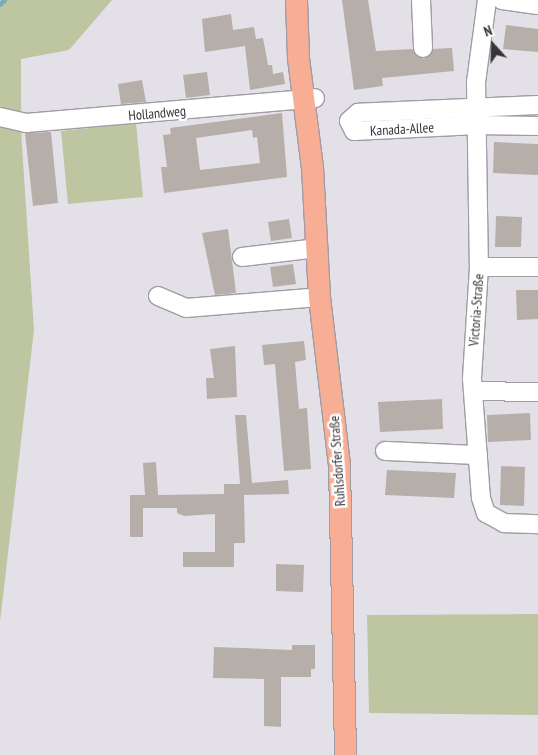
<!DOCTYPE html>
<html>
<head>
<meta charset="utf-8">
<style>
	body { margin:0 }
	#map { position:relative; width:538px; height:755px; overflow:hidden; background:#e4e0e8; font-family:"PT Sans Narrow",sans-serif }
	div>[style] { position:absolute }
	.green>* { inset:0; background:#bec5a1 }
	.stream>* { height:4.5px; margin:-2.25px; padding:0 2.25px; transform-origin:2.25px; border-radius:2.25px; background:#7badb5 }
	.building>* { inset:0; background:#b6aea9 }
	.roads { filter:drop-shadow(1px 0 #a09ca4) drop-shadow(-1px 0 #a09ca4) drop-shadow(0 1px #a09ca4) drop-shadow(0 -1px #a09ca4) }
	.minor>* { height:18px; margin:-9px; padding:0 9px; transform-origin:9px; border-radius:9px; background:#fff }
	.major>* { height:21px; margin:-10.5px; padding:0 10.5px; transform-origin:10.5px; border-radius:10.5px; background:#f7ae94 }
	span { translate:-50% -50%; white-space:nowrap; text-align:center; line-height:1.15; -webkit-text-stroke:5px #fff; paint-order:stroke }
	.street-label { font-size:14px; color:#373538 }
	.north { position:absolute; left:468px; top:20px; width:50px; height:50px; -webkit-text-stroke:4px #fff; paint-order:stroke; rotate:340deg; font-size:14px; font-weight:700; line-height:20px; text-align:center; color:#373538 }
	.north::after { content:''; display:block; margin:auto; width:18px; height:22px; background:#373538; clip-path:polygon(50% 0,100% 100%,50% 72%,0 100%) }
</style>
</head>
<body>
<div id="map">
	<div class="green">
		<div style="clip-path:polygon(4px 0,112px 0,69px 50px,21px 59px,21px 130px,34px 330px,0 622px,0 4px)"></div>
		<div style="clip-path:polygon(136px 123px,143px 197px,68px 204px,61px 131px)"></div>
		<div style="clip-path:polygon(538px 614px,538px 715px,369px 713px,367px 615px)"></div>
	</div>
	<div class="stream">
		<div style="left:0;top:4px;width:6px;rotate:-45deg"></div>
	</div>
	<div class="building">
		<div style="clip-path:polygon(342px 0,368px 0,376px 51px,412px 49px,424px 59px,433px 49px,452px 48px,454px 71px,382px 78px,383px 86px,354px 90px)"></div>
		<div style="clip-path:polygon(231px 14px,233px 30px,254px 27px,256px 39px,263px 38px,268px 65px,272px 65px,273px 74px,283px 72px,285px 84px,250px 90px,245px 46px,205px 52px,202px 19px)"></div>
		<div style="clip-path:polygon(506px 25px,538px 29px,538px 52px,503px 49px)"></div>
		<div style="clip-path:polygon(207px 72px,210px 95px,186px 98px,183px 75px)"></div>
		<div style="clip-path:polygon(142px 80px,146px 102px,121px 104px,118px 84px)"></div>
		<div style="clip-path:polygon(evenodd,282px 113px,287px 177px,164px 193px,161px 167px,167px 167px,163px 135px,171px 134px,170px 128px,282px 113px,252px 130px,253px 138px,257px 137px,260px 163px,200px 170px,196px 138px,252px 130px)"></div>
		<div style="clip-path:polygon(51px 132px,58px 203px,33px 206px,25px 133px)"></div>
		<div style="clip-path:polygon(494px 142px,538px 144px,538px 175px,493px 173px)"></div>
		<div style="clip-path:polygon(496px 216px,522px 217px,521px 247px,495px 247px)"></div>
		<div style="clip-path:polygon(289px 219px,292px 238px,271px 241px,268px 222px)"></div>
		<div style="clip-path:polygon(228px 229px,236px 293px,215px 295px,202px 233px)"></div>
		<div style="clip-path:polygon(293px 264px,296px 284px,273px 287px,270px 267px)"></div>
		<div style="clip-path:polygon(516px 290px,538px 290px,538px 319px,517px 320px)"></div>
		<div style="clip-path:polygon(304px 341px,306px 360px,295px 362px,299px 409px,307px 408px,311px 469px,284px 471px,275px 364px,264px 365px,262px 345px)"></div>
		<div style="clip-path:polygon(235px 346px,237px 397px,207px 399px,206px 378px,214px 378px,210px 349px)"></div>
		<div style="clip-path:polygon(442px 399px,443px 429px,380px 432px,378px 402px)"></div>
		<div style="clip-path:polygon(530px 413px,531px 440px,488px 442px,487px 415px)"></div>
		<div style="clip-path:polygon(235px 415px,246px 415px,252px 483px,288px 480px,289px 494px,244px 495px,245px 543px,234px 543px,234px 567px,183px 567px,183px 552px,215px 552px,215px 514px,184px 516px,177px 513px,177px 508px,143px 508px,143px 537px,130px 537px,130px 495px,145px 495px,143px 463px,156px 462px,158px 495px,224px 494px,224px 484px,240px 484px)"></div>
		<div style="clip-path:polygon(501px 466px,525px 467px,524px 506px,500px 505px)"></div>
		<div style="clip-path:polygon(387px 470px,456px 473px,454px 498px,385px 495px)"></div>
		<div style="clip-path:polygon(276px 564px,304px 565px,303px 592px,276px 591px)"></div>
		<div style="clip-path:polygon(292px 645px,315px 645px,315px 669px,311px 669px,311px 677px,281px 677px,281px 727px,264px 726px,264px 679px,213px 678px,214px 647px,292px 650px)"></div>
	</div>
	<div class="roads">
		<div class="minor">
			<div style="left:421px;top:0;width:48px;rotate:87.6deg"></div>
			<div style="left:487px;top:0;width:83px;rotate:97.6deg"></div>
			<div style="left:476px;top:82px;width:185px;rotate:89.1deg"></div>
			<div style="left:479px;top:267px;width:112px;rotate:93.6deg"></div>
			<div style="left:472px;top:379px;width:119px;rotate:85.7deg"></div>
			<div style="left:481px;top:498px;width:16px;rotate:72deg"></div>
			<div style="left:486px;top:513px;width:21px;rotate:29deg"></div>
			<div style="left:504px;top:523px;width:34px;rotate:2deg"></div>
			<div style="left:502px;top:0;width:36px;rotate:8deg"></div>
			<div style="left:538px;top:105px;width:180px;rotate:177.5deg"></div>
			<div style="left:358px;top:113px;width:12px;rotate:138deg"></div>
			<div style="left:349px;top:121px;width:11px;rotate:63deg"></div>
			<div style="left:354px;top:131px;width:124px;rotate:-2.8deg"></div>
			<div style="left:478px;top:125px;width:60px;rotate:1deg"></div>
			<div style="left:0;top:117px;width:27px;rotate:13deg"></div>
			<div style="left:26px;top:123px;width:290px;rotate:-4.9deg"></div>
			<div style="left:242px;top:257px;width:76px;rotate:-6.8deg"></div>
			<div style="left:479px;top:267px;width:59px"></div>
			<div style="left:158px;top:296px;width:30px;rotate:23deg"></div>
			<div style="left:186px;top:308px;width:133px;rotate:-4.7deg"></div>
			<div style="left:473px;top:391px;width:65px;rotate:0.9deg"></div>
			<div style="left:385px;top:451px;width:93px;rotate:2.5deg"></div>
		</div>
		<div class="major">
			<div style="left:296px;top:0;width:58px;rotate:88deg"></div>
			<div style="left:298px;top:58px;width:110px;rotate:82.7deg"></div>
			<div style="left:312px;top:167px;width:130px;rotate:86.9deg"></div>
			<div style="left:319px;top:297px;width:169px;rotate:83.2deg"></div>
			<div style="left:339px;top:465px;width:290px;rotate:88.8deg"></div>
		</div>
	</div>
	<div class="street-label">
		<span style="left:157px;top:113px;rotate:-5deg">Hollandweg</span>
		<span style="left:402px;top:129px;rotate:-3deg">Kanada-Allee</span>
		<span style="left:476px;top:310px;rotate:-86deg">Victoria-Straße</span>
		<span style="left:337px;top:461px;rotate:-94deg">Ruhlsdorfer Straße</span>
	</div>
	<div class="north">N</div>
</div>
</body>
</html>
